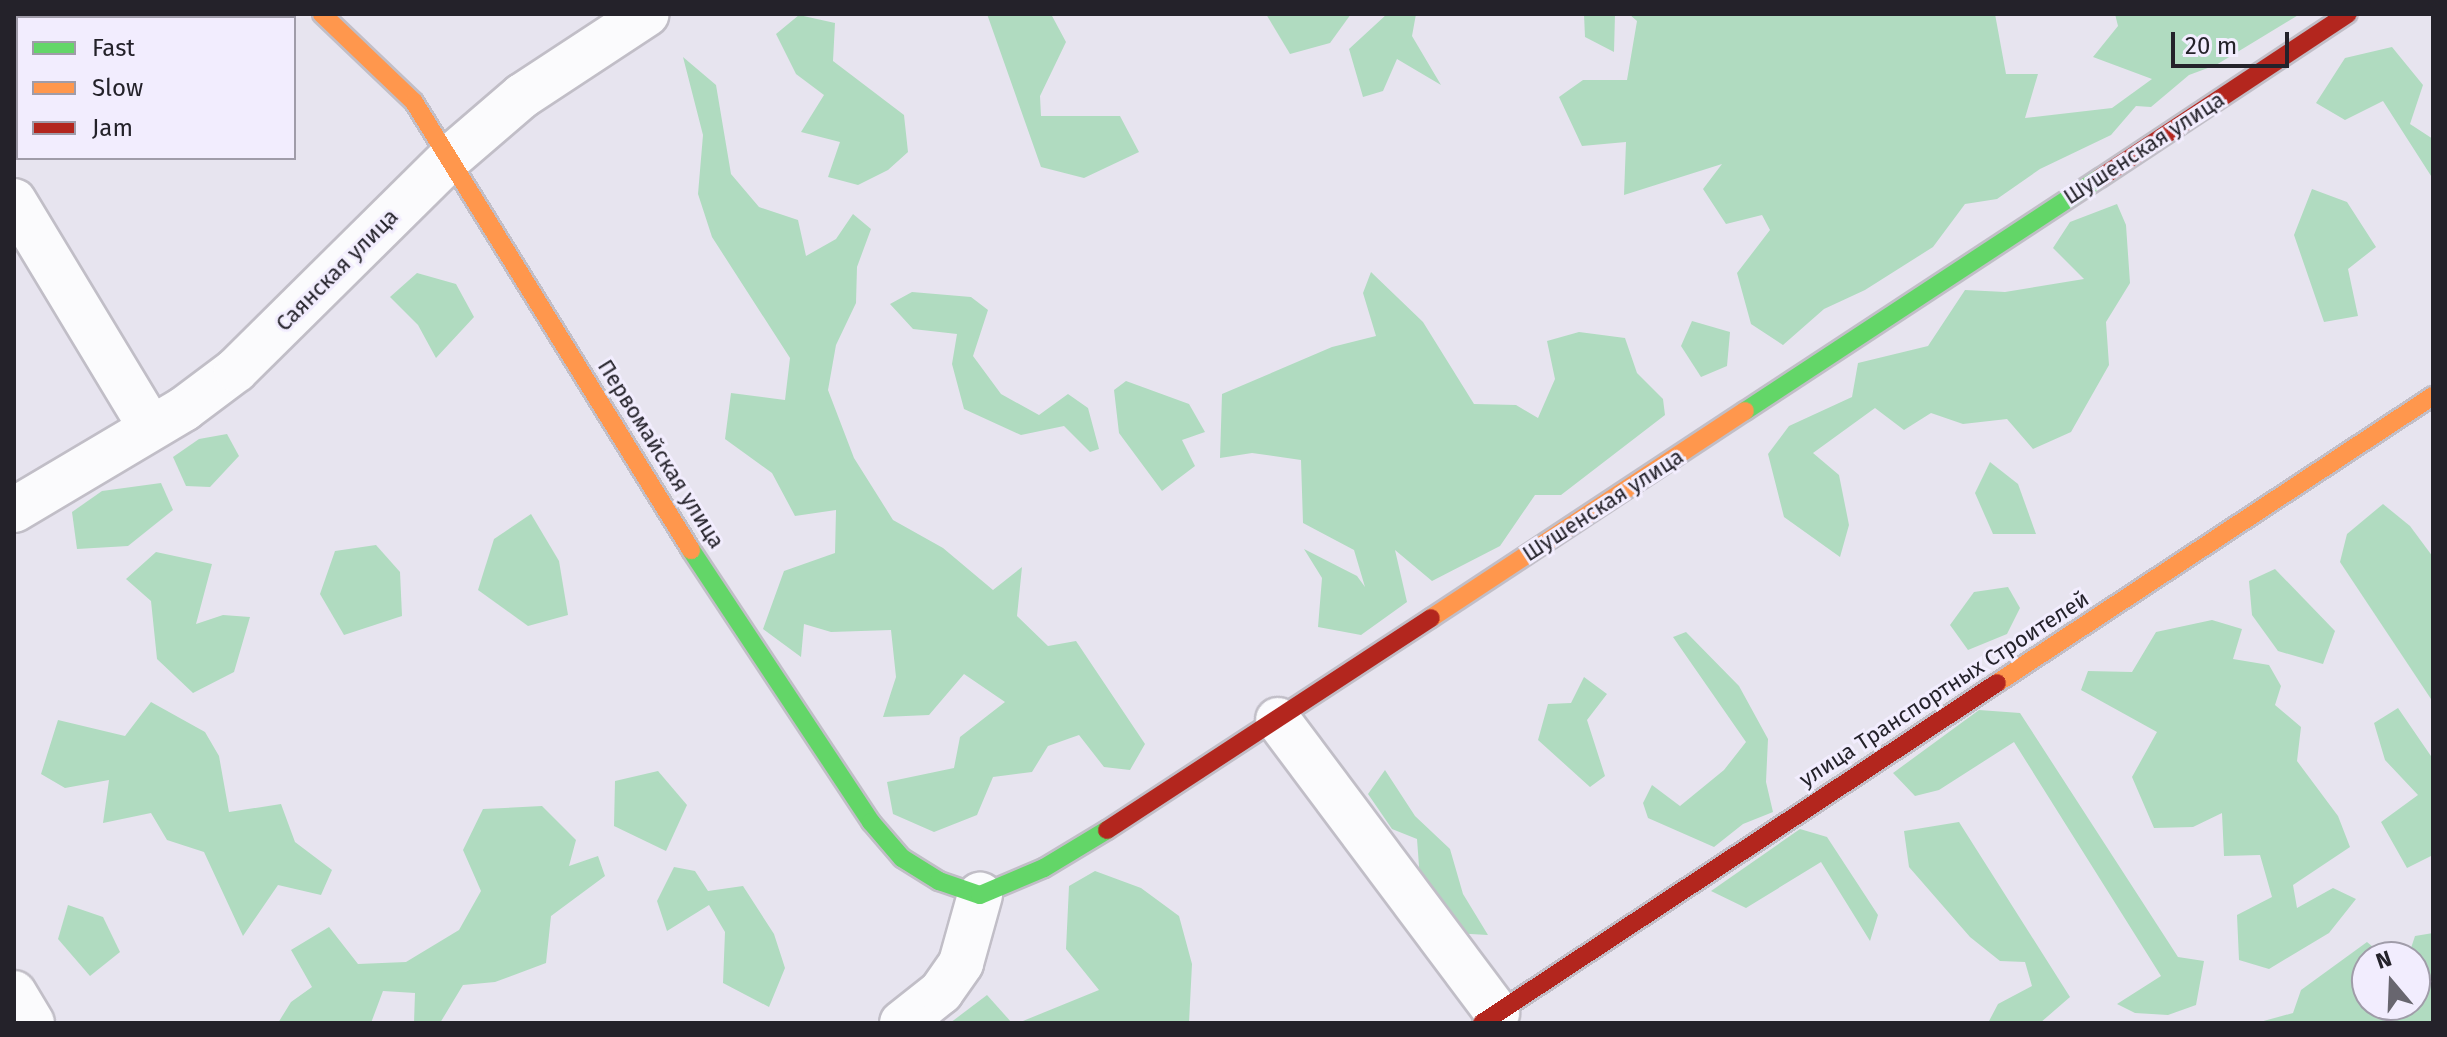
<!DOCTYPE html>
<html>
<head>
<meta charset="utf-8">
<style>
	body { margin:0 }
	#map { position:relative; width:2447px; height:1037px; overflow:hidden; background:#e7e4ef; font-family:"Fira Sans",sans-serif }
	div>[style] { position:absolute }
	.green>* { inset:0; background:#b0dbc0 }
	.roads { filter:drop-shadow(2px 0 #c1bec7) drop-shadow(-2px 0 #c1bec7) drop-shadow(0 2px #c1bec7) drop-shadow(0 -2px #c1bec7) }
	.street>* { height:44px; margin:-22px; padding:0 22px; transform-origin:22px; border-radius:22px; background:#fbfbfd }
	.fast>* { height:18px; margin:-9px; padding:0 9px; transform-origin:9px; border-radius:9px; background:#63d668 }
	.slow>* { height:18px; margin:-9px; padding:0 9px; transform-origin:9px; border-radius:9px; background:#ff974d }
	.jam>* { height:18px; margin:-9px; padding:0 9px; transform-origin:9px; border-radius:9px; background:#b3261e }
	span { translate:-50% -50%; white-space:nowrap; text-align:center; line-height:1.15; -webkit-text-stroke:6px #f2edfe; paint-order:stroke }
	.street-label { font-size:22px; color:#24222a }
	.frame { position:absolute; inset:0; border:16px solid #24222a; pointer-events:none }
	.legend { position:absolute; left:16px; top:16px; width:280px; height:144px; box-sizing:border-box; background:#f2edfe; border:2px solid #a09ca9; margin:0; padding:10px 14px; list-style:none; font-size:24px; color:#24222a }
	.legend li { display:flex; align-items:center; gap:16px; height:40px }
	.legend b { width:40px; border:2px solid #a09ca9 }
	.north { position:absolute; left:2351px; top:941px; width:80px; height:80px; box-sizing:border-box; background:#f2edfe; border:2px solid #a09ca9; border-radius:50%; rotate:341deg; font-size:22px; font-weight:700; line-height:32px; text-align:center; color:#24222a }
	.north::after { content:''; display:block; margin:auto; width:28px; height:36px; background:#68666f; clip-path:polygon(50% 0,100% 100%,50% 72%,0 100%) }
	.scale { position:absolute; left:2171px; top:32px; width:118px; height:36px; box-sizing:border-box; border:4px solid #24222a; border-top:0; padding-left:10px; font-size:24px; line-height:28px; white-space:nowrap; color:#24222a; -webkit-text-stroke:6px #f2edfe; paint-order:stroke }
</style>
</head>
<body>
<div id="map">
	<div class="green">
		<div style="clip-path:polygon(987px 14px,1051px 14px,1066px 42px,1040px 96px,1041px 116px,1120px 116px,1139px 152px,1084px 178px,1041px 167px)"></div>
		<div style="clip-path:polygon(1266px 14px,1351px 14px,1330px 43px,1290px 54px)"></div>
		<div style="clip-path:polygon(1387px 14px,1416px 14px,1412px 36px,1441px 85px,1397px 59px,1383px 91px,1363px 97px,1349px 49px)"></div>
		<div style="clip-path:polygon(1584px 14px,1615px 14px,1614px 52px,1585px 37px)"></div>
		<div style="clip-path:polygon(1629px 14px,1995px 14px,2006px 74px,2038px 74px,2025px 118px,2112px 108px,2152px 79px,2093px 57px,2118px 26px,2115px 14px,2300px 14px,2216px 65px,2189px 75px,2151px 107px,2136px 106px,2111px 135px,2040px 169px,1997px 199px,1965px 204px,1933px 247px,1865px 290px,1824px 309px,1783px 345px,1751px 324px,1737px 273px,1770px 230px,1762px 215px,1726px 224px,1703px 189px,1722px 164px,1624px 195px,1626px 142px,1582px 146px,1559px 97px,1583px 80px,1627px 80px,1637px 21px)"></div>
		<div style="clip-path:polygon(799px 15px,835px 23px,833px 61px,904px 115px,908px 152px,888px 170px,858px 185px,828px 177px,840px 142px,801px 132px,824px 95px,796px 74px,776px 34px)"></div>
		<div style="clip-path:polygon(2392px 47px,2423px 85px,2410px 124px,2433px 139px,2433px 179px,2383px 101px,2345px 120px,2316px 103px,2345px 58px)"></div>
		<div style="clip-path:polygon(683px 57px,716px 85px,731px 174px,759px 207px,798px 220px,806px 256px,836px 239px,853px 214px,871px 229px,857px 267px,856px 303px,836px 345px,828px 390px,854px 458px,893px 520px,943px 548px,993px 590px,1022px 567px,1017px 616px,1048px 646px,1076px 641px,1145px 744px,1130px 770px,1104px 767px,1079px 735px,1048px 746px,1032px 772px,993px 777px,977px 815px,934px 832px,893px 814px,887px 782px,954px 768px,960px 737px,1005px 702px,964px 674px,929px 715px,883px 717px,896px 677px,891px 630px,831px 632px,804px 624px,801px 657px,763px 629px,784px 571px,835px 553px,836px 510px,795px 516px,772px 473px,725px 439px,731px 393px,785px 400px,790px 358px,712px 237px,698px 194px,703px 135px)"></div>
		<div style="clip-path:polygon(2312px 189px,2347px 202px,2376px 247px,2348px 269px,2358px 316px,2324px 322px,2294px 235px)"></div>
		<div style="clip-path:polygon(2117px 204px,2126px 225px,2130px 283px,2106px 322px,2109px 365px,2071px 432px,2033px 449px,2007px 419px,1963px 424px,1931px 413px,1904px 430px,1875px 408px,1813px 453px,1839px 475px,1849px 525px,1840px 557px,1784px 517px,1768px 454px,1789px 426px,1852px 397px,1858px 363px,1928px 346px,1965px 290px,2005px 292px,2084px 279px,2053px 248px,2070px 222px)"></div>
		<div style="clip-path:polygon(1371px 272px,1423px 322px,1474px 404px,1516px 405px,1538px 418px,1555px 379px,1547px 341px,1579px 332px,1625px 338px,1637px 373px,1663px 399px,1665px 415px,1561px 495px,1535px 495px,1500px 546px,1432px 581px,1395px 550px,1407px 602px,1361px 635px,1318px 627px,1322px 578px,1304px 549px,1357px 576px,1365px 587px,1354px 550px,1303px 523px,1301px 460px,1252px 453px,1220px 458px,1222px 394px,1332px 347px,1376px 336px,1363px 293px)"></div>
		<div style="clip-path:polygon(417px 273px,456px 284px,474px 317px,436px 358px,418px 325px,390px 297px)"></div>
		<div style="clip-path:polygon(912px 292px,971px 297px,988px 310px,973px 356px,1001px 394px,1039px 415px,1068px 394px,1088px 408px,1099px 449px,1090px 452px,1064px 426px,1021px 435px,964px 409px,952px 364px,957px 334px,913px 329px,890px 304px)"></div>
		<div style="clip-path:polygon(1692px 321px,1730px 332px,1727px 366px,1701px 377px,1681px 346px)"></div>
		<div style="clip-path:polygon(1126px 381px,1189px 404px,1205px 432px,1182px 440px,1195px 466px,1162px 491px,1119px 433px,1114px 390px)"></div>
		<div style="clip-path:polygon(227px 434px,239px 456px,210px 487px,186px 486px,173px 457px,199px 439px)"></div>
		<div style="clip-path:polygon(1990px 462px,2018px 484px,2036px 534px,1993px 534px,1975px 493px)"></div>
		<div style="clip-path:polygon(161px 483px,173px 510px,128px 546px,77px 549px,72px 512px,102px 491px)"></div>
		<div style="clip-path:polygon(2383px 504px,2410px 526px,2433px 557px,2433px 702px,2340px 562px,2347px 534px)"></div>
		<div style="clip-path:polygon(531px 514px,559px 561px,568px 615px,528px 626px,478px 590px,494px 539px)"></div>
		<div style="clip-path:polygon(376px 545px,400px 572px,402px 616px,344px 635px,320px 594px,335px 551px)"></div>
		<div style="clip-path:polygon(156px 552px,212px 564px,196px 624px,223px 615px,250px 617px,234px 672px,193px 693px,157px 659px,151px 601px,126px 579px)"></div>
		<div style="clip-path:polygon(2275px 569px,2335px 631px,2323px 664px,2278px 651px,2252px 615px,2249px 581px)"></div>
		<div style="clip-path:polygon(2008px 587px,2020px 608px,2007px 634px,1968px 650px,1950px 625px,1974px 592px)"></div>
		<div style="clip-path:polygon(2212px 620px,2242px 629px,2233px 659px,2269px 665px,2281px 686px,2275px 705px,2301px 727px,2297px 761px,2338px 816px,2350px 847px,2293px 885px,2297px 908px,2333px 888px,2356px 899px,2329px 933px,2269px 969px,2239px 960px,2237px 915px,2272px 897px,2260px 855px,2224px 856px,2222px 813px,2193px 827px,2154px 828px,2132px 777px,2157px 732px,2081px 690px,2088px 671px,2132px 672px,2156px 632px)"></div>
		<div style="clip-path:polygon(1686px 632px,1739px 686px,1768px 739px,1766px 782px,1773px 812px,1743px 824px,1714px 847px,1648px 818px,1643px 803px,1652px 785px,1680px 806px,1724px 770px,1746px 742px,1673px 637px)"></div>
		<div style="clip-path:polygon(1584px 677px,1607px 694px,1587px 720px,1605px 776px,1590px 787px,1538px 740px,1548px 704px,1571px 703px)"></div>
		<div style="clip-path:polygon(151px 702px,205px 732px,219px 756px,229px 812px,281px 804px,295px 842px,332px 870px,321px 895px,278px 885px,243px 936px,204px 852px,167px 840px,151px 813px,103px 823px,109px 780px,65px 788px,41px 774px,58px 720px,125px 736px)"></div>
		<div style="clip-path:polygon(2398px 708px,2433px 759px,2433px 855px,2407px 868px,2381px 822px,2418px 795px,2385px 760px,2374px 723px)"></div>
		<div style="clip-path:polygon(1979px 710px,2020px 713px,2178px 957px,2204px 961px,2196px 1005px,2168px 1015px,2135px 1013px,2117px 1004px,2161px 976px,2014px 742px,1939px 790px,1915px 796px,1893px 773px)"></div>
		<div style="clip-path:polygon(1385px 770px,1415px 816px,1450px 849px,1463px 894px,1488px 935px,1453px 933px,1420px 880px,1417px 839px,1392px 829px,1368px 794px)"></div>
		<div style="clip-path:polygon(658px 771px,687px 805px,666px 851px,614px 826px,615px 781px)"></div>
		<div style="clip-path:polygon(542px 806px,576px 840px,569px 866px,598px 856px,605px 876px,551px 916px,546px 963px,495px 982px,463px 985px,440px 1023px,414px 1023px,415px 993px,383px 991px,371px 1023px,278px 1023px,291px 1002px,312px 987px,291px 950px,329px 927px,358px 964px,406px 962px,459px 930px,481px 891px,463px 850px,483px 809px)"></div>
		<div style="clip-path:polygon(1959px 822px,2070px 997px,2040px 1023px,1988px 1023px,1998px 1004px,2032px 986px,2025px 962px,2000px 961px,1970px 937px,1909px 867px,1904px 831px)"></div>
		<div style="clip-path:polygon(1800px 829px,1827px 837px,1878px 915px,1870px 941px,1821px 862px,1746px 908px,1711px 891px)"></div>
		<div style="clip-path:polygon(674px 867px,695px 871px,708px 891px,743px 886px,774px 934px,785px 968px,769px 1007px,723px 983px,725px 932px,709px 905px,667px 931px,657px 901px)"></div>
		<div style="clip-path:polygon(1095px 871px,1141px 888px,1179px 916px,1192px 964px,1189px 1023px,1018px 1023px,1099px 990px,1066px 949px,1069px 886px)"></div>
		<div style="clip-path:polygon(68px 905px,103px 917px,120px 952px,90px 976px,58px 939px)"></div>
		<div style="clip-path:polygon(2433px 933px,2433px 1023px,2256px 1023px,2293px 1013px,2301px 990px,2367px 942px,2385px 957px,2367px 957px,2367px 1005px,2415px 1005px,2415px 957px,2408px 957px,2415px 936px)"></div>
		<div style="clip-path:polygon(987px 995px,1012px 1023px,950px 1023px)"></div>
	</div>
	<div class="roads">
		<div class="street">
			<div style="left:14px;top:201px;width:265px;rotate:58.9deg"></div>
			<div style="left:14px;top:510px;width:198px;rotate:-30.7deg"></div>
			<div style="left:184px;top:409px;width:65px;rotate:-36.9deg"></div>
			<div style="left:236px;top:370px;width:303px;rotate:-44.7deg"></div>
			<div style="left:451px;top:157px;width:94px;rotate:-40.7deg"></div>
			<div style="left:522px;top:96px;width:149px;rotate:-33.3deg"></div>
			<div style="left:1278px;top:720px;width:366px;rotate:53.2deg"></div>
			<div style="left:14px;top:993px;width:35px;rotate:59deg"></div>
			<div style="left:902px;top:1023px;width:50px;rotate:-38.5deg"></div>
			<div style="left:941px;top:992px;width:35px;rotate:-55deg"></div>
			<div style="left:961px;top:963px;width:71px;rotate:-74.4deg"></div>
		</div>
		<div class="fast">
			<div style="left:1745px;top:411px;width:425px;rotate:-33.3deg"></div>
			<div style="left:691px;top:550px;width:326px;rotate:56.5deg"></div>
			<div style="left:871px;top:822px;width:48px;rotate:49.3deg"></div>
			<div style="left:902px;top:858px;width:44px;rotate:31.9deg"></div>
			<div style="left:939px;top:881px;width:43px;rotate:18.9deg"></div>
			<div style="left:980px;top:895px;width:69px;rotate:-22.9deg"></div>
			<div style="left:1044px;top:868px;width:74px;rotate:-31.1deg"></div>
		</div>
		<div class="slow">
			<div style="left:322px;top:14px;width:127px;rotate:43.7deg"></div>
			<div style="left:414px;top:102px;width:527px;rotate:58.27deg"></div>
			<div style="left:1431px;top:618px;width:376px;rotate:-33.4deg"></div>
			<div style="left:1997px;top:683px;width:522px;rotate:-33.36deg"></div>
		</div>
		<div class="jam">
			<div style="left:2100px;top:178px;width:297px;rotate:-33.5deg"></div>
			<div style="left:1107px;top:830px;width:387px;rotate:-33.2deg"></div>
			<div style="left:1482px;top:1023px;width:617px;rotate:-33.43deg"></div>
		</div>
	</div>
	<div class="street-label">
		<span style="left:2144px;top:148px;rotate:-33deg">Шушенская улица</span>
		<span style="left:337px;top:270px;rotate:-45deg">Саянская улица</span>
		<span style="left:661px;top:454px;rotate:58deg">Первомайская улица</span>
		<span style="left:1603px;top:505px;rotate:-33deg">Шушенская улица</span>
		<span style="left:1944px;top:689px;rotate:-33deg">улица Транспортных Строителей</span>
	</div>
	<div class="frame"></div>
	<ul class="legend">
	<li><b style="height:10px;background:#63d668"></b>Fast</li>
	<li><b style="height:10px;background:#ff974d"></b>Slow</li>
	<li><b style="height:10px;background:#b3261e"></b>Jam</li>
	</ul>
	<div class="north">N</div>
	<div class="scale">20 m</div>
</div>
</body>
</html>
